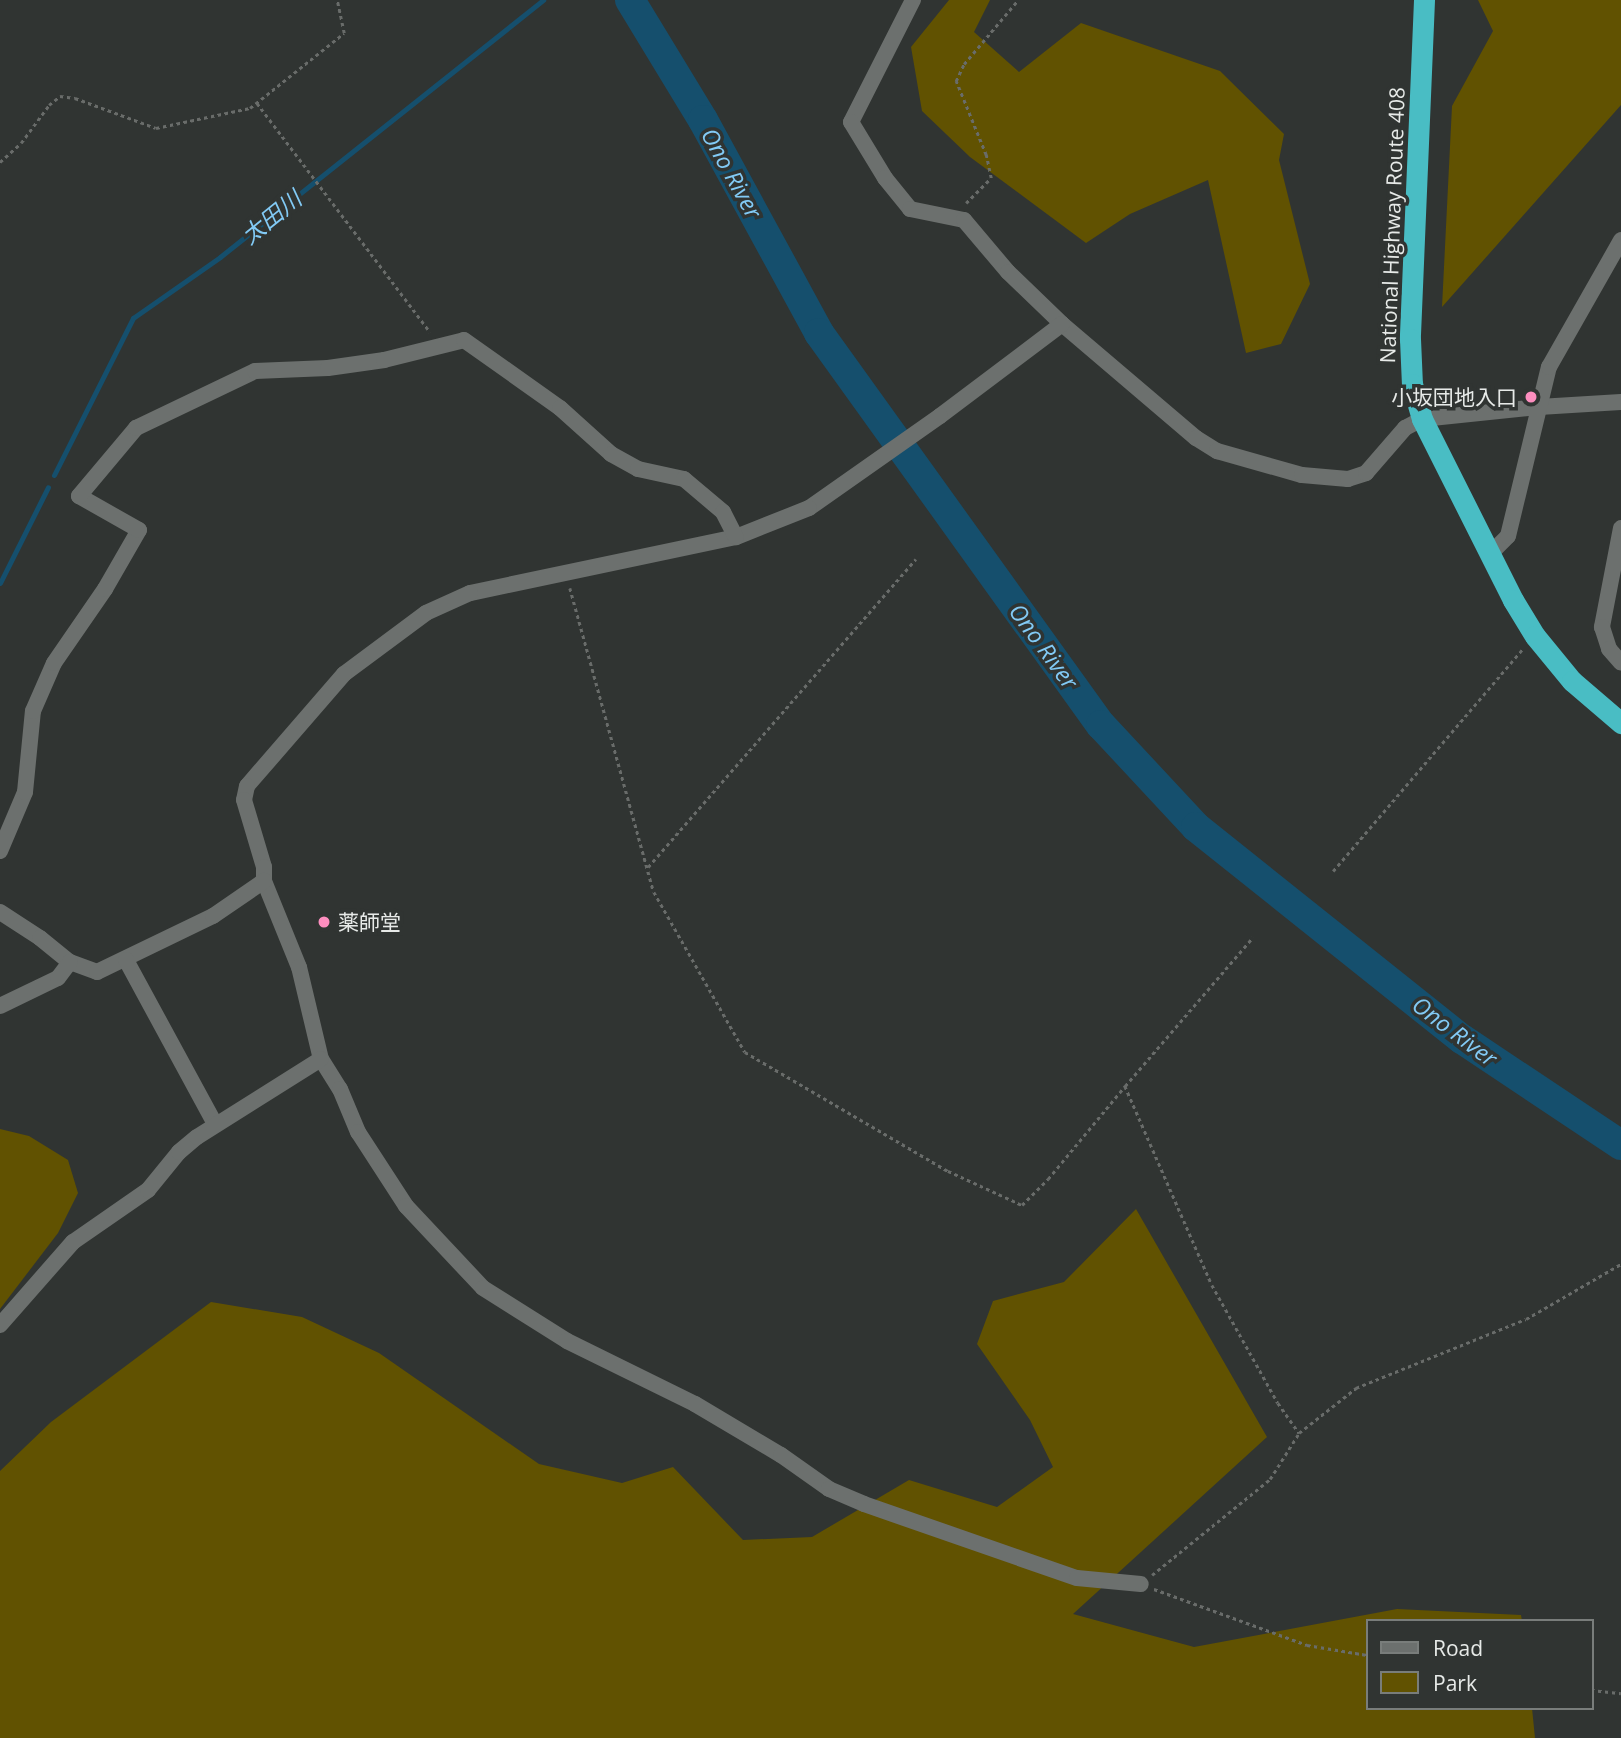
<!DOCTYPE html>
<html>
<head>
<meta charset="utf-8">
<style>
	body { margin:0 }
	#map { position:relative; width:1621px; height:1738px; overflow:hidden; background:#303432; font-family:"Open Sans","Noto Sans JP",sans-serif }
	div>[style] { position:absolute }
	.green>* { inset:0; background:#615201 }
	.stream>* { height:5px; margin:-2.5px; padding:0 2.5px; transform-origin:2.5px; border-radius:2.5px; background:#154f6d }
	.river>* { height:30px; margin:-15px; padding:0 15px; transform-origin:15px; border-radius:15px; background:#154f6d }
	.path>* { height:2.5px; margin-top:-1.25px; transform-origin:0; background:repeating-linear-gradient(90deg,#696c6a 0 3.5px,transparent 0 7px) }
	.minor>* { height:16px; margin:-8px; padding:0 8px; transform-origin:8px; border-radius:8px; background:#6c706e }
	.highway>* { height:21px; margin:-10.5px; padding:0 10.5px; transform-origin:10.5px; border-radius:10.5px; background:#49bdc4 }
	.dots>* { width:19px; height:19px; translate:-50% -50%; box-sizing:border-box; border:4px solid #303432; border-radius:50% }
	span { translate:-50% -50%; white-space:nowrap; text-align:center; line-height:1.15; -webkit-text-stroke:7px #303432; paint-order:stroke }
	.street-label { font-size:21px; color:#e7eae8 }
	.poi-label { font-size:21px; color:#e7eae8 }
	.right { translate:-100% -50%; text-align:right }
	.left { translate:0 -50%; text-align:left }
	.water-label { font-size:23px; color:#82caf5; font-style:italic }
	.legend { position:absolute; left:1366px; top:1619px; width:228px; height:91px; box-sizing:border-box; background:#303432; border:2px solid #797d7b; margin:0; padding:9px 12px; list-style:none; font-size:21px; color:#e7eae8 }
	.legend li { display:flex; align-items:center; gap:14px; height:35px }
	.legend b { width:35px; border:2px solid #797d7b }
</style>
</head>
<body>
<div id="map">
	<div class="green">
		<div style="clip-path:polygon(949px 0,990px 0,974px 32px,1019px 72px,1081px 23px,1220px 71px,1284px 134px,1279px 160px,1310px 284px,1281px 344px,1246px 353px,1208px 180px,1130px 214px,1086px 243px,970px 157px,922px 111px,911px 47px)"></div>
		<div style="clip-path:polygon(1478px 0,1621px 0,1621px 105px,1442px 307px,1452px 106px,1493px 31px)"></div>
		<div style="clip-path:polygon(0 1129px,29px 1136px,68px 1160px,78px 1193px,58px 1233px,0 1309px)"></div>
		<div style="clip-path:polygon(1136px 1209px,1267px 1437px,1073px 1614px,1194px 1647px,1397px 1609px,1521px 1615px,1522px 1621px,1367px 1621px,1367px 1708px,1532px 1708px,1535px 1738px,0 1738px,0 1471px,51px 1422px,211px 1302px,302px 1317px,379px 1353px,539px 1464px,622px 1483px,673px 1467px,743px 1540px,812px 1537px,909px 1480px,997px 1507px,1053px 1467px,1030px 1420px,977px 1344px,993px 1301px,1064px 1282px)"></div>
	</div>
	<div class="stream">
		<div style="left:54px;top:475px;width:176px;rotate:-63.3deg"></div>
		<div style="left:133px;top:318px;width:106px;rotate:-35deg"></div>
		<div style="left:220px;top:257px;width:413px;rotate:-38.5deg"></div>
		<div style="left:0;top:583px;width:107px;rotate:-63.4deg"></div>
	</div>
	<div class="river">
		<div style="left:630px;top:0;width:140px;rotate:58.7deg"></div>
		<div style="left:703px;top:120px;width:243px;rotate:61.4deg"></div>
		<div style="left:819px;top:333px;width:483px;rotate:54.3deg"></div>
		<div style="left:1101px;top:725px;width:139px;rotate:47deg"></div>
		<div style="left:1196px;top:827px;width:340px;rotate:38.6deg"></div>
		<div style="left:1462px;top:1039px;width:191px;rotate:33.7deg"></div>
	</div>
	<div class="path">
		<div style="left:257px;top:103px;width:287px;rotate:52.9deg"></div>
		<div style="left:0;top:162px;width:28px;rotate:-42deg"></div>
		<div style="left:21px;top:143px;width:47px;rotate:-53.6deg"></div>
		<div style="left:49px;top:105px;width:14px;rotate:-39deg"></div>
		<div style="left:60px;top:96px;width:15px;rotate:8deg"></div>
		<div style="left:75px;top:98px;width:86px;rotate:20.3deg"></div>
		<div style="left:156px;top:128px;width:96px;rotate:-12deg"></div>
		<div style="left:250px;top:108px;width:120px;rotate:-38.6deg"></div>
		<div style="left:344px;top:33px;width:34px;rotate:-102deg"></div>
		<div style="left:966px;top:203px;width:35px;rotate:-45deg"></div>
		<div style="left:991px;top:178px;width:24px;rotate:-102deg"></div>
		<div style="left:986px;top:155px;width:80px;rotate:-112.1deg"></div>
		<div style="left:956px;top:81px;width:19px;rotate:-65deg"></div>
		<div style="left:964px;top:64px;width:84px;rotate:-49.8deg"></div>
		<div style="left:570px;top:588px;width:315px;rotate:74.6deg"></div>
		<div style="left:654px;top:892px;width:184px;rotate:60.4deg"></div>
		<div style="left:745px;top:1052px;width:235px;rotate:30.4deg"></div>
		<div style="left:948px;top:1171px;width:81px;rotate:24.7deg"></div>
		<div style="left:1022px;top:1205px;width:37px;rotate:-45deg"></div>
		<div style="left:1048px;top:1179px;width:121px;rotate:-50.4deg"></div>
		<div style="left:1125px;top:1086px;width:217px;rotate:66.4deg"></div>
		<div style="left:1212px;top:1285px;width:135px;rotate:60.8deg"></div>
		<div style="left:1278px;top:1403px;width:37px;rotate:55deg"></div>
		<div style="left:648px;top:867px;width:408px;rotate:-49deg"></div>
		<div style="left:1333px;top:871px;width:291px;rotate:-49.5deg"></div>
		<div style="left:1125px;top:1086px;width:196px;rotate:-49.3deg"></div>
		<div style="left:1152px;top:1575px;width:152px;rotate:-39.1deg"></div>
		<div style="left:1270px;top:1479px;width:54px;rotate:-57.8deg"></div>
		<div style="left:1299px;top:1433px;width:73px;rotate:-38.3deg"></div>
		<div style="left:1356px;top:1388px;width:183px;rotate:-22.1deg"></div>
		<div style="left:1526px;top:1319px;width:110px;rotate:-30.1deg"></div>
		<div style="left:1154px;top:1589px;width:163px;rotate:20.1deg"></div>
		<div style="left:1307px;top:1645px;width:61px;rotate:9.5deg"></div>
		<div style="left:1591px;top:1690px;width:30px;rotate:6deg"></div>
	</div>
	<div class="minor">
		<div style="left:913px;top:0;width:137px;rotate:116.9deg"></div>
		<div style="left:851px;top:122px;width:66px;rotate:58.7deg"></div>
		<div style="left:885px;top:178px;width:40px;rotate:51deg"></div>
		<div style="left:910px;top:209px;width:55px;rotate:11.5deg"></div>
		<div style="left:964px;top:220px;width:68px;rotate:49.8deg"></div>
		<div style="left:1008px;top:272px;width:75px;rotate:43.9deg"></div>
		<div style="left:1062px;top:324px;width:176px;rotate:40.4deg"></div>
		<div style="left:1196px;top:438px;width:25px;rotate:32deg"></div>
		<div style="left:1217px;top:451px;width:88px;rotate:15.8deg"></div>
		<div style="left:1302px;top:475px;width:46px;rotate:5deg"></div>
		<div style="left:1348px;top:479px;width:19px;rotate:-18deg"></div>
		<div style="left:1366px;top:473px;width:60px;rotate:-49.1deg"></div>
		<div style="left:1405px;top:428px;width:19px;rotate:-28deg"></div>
		<div style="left:1422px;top:419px;width:118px;rotate:-5.9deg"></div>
		<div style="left:1539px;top:407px;width:82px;rotate:-3.5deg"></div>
		<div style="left:1062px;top:324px;width:153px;rotate:143deg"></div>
		<div style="left:940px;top:416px;width:160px;rotate:144.9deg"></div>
		<div style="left:809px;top:508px;width:79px;rotate:158.3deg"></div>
		<div style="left:736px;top:537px;width:272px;rotate:168.1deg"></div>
		<div style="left:470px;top:593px;width:48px;rotate:155.6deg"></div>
		<div style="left:426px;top:613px;width:102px;rotate:143.4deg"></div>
		<div style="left:344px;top:674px;width:148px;rotate:130.9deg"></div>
		<div style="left:247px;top:786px;width:14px;rotate:102deg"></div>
		<div style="left:244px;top:800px;width:70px;rotate:73.4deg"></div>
		<div style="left:264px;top:867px;width:14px;rotate:90deg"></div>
		<div style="left:264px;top:881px;width:93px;rotate:67.9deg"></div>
		<div style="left:299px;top:967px;width:95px;rotate:76.6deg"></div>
		<div style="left:321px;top:1059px;width:36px;rotate:58deg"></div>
		<div style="left:340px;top:1089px;width:47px;rotate:67.3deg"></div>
		<div style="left:358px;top:1132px;width:88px;rotate:57deg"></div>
		<div style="left:406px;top:1206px;width:112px;rotate:46.8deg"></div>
		<div style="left:483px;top:1288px;width:99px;rotate:32.2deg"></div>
		<div style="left:567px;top:1341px;width:143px;rotate:26.2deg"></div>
		<div style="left:695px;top:1404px;width:100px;rotate:30.7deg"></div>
		<div style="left:781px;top:1455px;width:59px;rotate:35.3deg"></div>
		<div style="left:829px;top:1489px;width:38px;rotate:23deg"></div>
		<div style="left:864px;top:1504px;width:225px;rotate:19.2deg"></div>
		<div style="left:1077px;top:1578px;width:64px;rotate:5.4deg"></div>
		<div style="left:1621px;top:528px;width:101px;rotate:100.9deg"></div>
		<div style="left:1602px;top:627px;width:23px;rotate:72deg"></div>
		<div style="left:1609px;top:649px;width:18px;rotate:49deg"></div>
		<div style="left:1490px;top:554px;width:25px;rotate:-45deg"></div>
		<div style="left:1508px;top:536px;width:174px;rotate:-76.4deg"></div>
		<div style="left:1549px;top:367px;width:146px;rotate:-60.4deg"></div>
		<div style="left:0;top:851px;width:64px;rotate:-67deg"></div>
		<div style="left:25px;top:792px;width:81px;rotate:-84.4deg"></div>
		<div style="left:33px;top:711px;width:52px;rotate:-66.4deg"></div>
		<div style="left:54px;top:663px;width:90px;rotate:-55.4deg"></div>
		<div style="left:105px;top:589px;width:68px;rotate:-60deg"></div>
		<div style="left:139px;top:530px;width:69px;rotate:-150.5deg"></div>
		<div style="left:79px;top:496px;width:89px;rotate:-50deg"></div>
		<div style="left:136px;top:428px;width:132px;rotate:-25.6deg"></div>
		<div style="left:255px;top:371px;width:73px;rotate:-2.4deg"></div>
		<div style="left:328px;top:368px;width:57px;rotate:-8.1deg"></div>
		<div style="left:384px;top:360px;width:82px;rotate:-14deg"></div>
		<div style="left:464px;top:340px;width:118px;rotate:35.3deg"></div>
		<div style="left:560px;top:408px;width:69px;rotate:42deg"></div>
		<div style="left:611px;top:454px;width:31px;rotate:29deg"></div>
		<div style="left:638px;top:469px;width:47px;rotate:12.3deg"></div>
		<div style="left:684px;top:479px;width:51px;rotate:40.2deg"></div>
		<div style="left:723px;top:512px;width:28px;rotate:63deg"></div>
		<div style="left:0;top:912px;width:48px;rotate:33deg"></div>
		<div style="left:40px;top:938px;width:38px;rotate:39deg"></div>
		<div style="left:70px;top:962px;width:29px;rotate:20deg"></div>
		<div style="left:97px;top:972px;width:129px;rotate:-25.8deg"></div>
		<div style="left:213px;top:916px;width:62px;rotate:-34.5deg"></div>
		<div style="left:126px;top:960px;width:187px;rotate:61.5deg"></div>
		<div style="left:0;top:1006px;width:64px;rotate:-25.8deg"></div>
		<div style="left:58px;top:978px;width:20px;rotate:-53deg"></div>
		<div style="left:0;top:1325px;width:111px;rotate:-48.7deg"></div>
		<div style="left:73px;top:1242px;width:91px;rotate:-34.7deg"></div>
		<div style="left:148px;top:1190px;width:49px;rotate:-50.8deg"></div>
		<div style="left:179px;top:1152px;width:23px;rotate:-40deg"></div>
		<div style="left:197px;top:1137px;width:146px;rotate:-32.2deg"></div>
	</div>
	<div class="highway">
		<div style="left:1424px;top:0;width:339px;rotate:92.4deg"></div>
		<div style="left:1410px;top:339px;width:45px;rotate:87.5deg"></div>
		<div style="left:1412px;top:384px;width:36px;rotate:74deg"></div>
		<div style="left:1422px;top:419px;width:203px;rotate:63.3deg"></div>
		<div style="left:1513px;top:600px;width:42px;rotate:58.6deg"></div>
		<div style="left:1535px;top:636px;width:58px;rotate:50.6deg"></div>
		<div style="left:1572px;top:681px;width:65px;rotate:40.6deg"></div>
	</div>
	<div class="dots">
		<div style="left:1531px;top:397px;background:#fd8ebf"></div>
		<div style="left:324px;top:922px;background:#fd8ebf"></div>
	</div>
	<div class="street-label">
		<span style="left:1392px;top:225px;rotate:-88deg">National Highway Route 408</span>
	</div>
	<div class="poi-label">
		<span class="right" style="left:1517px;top:397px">小坂団地入口</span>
		<span class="left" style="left:338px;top:922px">薬師堂</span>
	</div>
	<div class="water-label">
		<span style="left:732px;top:173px;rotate:61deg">Ono River</span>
		<span style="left:271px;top:217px;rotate:-39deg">太田川</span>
		<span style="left:1044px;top:646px;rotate:54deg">Ono River</span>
		<span style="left:1455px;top:1031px;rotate:37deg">Ono River</span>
	</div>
	<ul class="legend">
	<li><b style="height:9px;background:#6c706e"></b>Road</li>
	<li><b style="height:19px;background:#615201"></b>Park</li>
	</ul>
</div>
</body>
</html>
